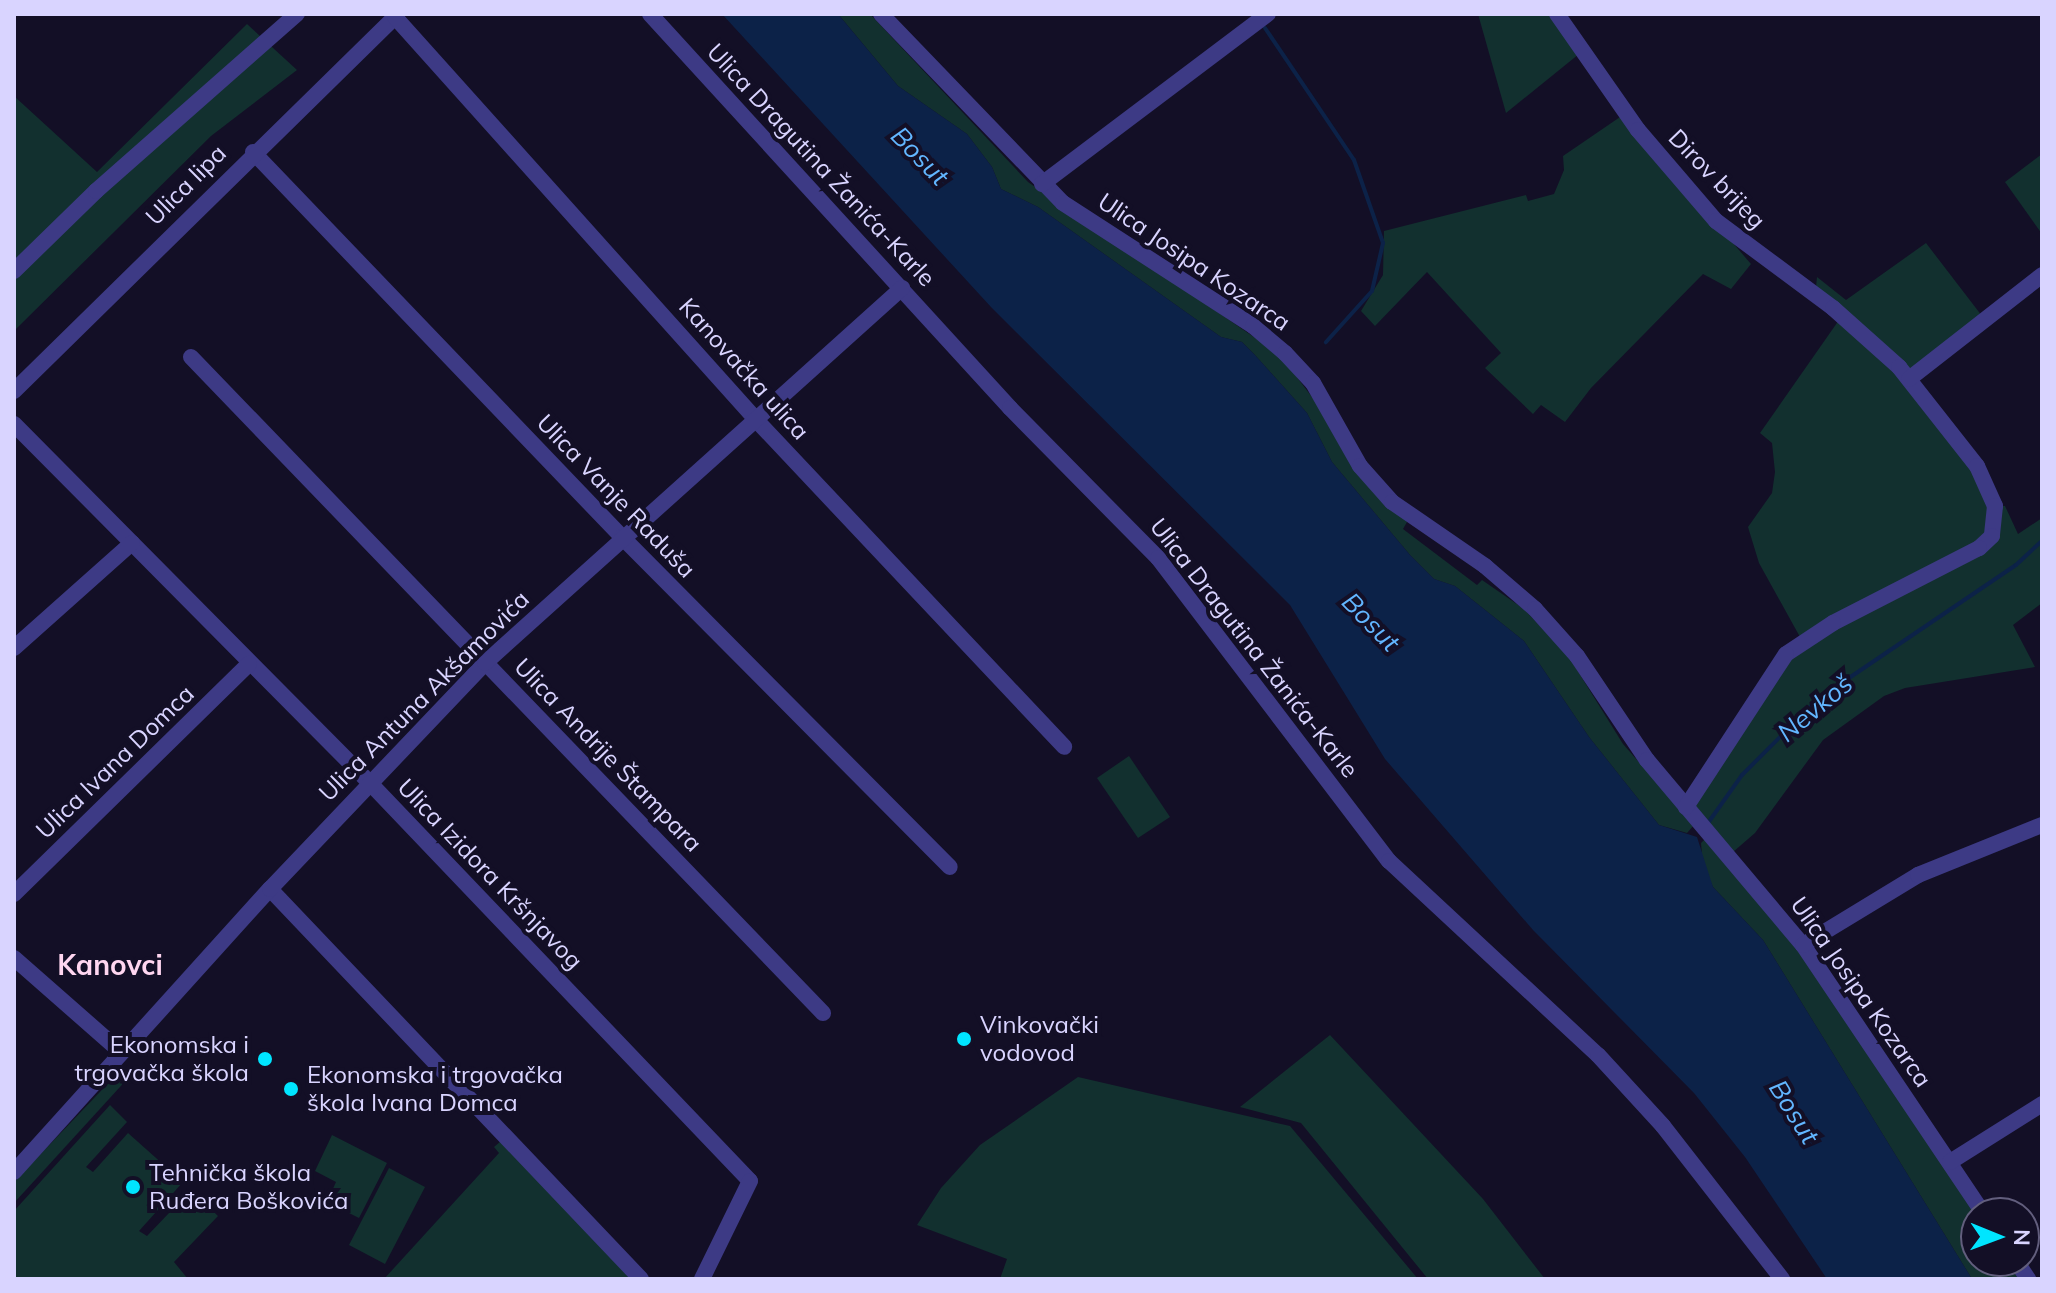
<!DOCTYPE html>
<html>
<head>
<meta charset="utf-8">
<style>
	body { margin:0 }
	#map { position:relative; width:2056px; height:1293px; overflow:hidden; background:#130f26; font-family:Mulish,sans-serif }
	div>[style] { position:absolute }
	.green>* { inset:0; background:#12302f }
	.water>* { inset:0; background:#0c2248 }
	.stream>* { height:4px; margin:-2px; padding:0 2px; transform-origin:2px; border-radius:2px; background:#0c2248 }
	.minor>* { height:16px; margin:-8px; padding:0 8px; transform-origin:8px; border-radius:8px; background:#3d3a85 }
	.dots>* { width:22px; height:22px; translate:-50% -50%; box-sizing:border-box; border:4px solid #130f26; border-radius:50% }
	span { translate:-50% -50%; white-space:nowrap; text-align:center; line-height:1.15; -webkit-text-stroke:8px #130f26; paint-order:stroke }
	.street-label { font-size:24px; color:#d9d4ff }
	.poi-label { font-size:24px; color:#d9d4ff }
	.left { translate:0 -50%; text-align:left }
	.right { translate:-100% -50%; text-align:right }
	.water-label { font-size:26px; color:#62b6ff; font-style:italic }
	.quarter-label { font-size:28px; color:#ffd6f0; font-weight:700 }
	.frame { position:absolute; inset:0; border:16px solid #d9d4ff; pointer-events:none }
	.north { position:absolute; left:1960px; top:1197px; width:80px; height:80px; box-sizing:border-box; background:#130f26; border:2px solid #625e7d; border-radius:50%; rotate:91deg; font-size:22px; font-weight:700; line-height:32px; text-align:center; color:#d9d4ff }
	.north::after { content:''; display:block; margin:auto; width:28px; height:36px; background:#00e5ff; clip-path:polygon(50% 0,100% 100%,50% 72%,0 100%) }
</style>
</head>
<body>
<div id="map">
	<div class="green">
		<div style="clip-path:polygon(838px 14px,870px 14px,1028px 182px,1280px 355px,1407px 522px,1403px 529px,1477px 585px,1482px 580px,1524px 609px,1569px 657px,1623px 744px,1694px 825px,1687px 833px,1659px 825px,1589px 737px,1524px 641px,1455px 586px,1434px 579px,1410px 555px,1332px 462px,1307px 413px,1254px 354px,1242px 342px,1221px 337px,1038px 207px,1001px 189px,992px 167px,967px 134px,898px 86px)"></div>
		<div style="clip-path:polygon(1478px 14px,1552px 14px,1579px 54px,1506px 113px)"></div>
		<div style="clip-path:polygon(247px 24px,297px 70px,211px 136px,14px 331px,14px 96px,97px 172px)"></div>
		<div style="clip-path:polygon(1623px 115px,1751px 264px,1731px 289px,1703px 274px,1591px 388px,1565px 422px,1541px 405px,1533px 414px,1485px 368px,1501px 353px,1427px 272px,1375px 326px,1361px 311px,1383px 275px,1384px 231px,1526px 195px,1528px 201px,1554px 194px,1564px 170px,1563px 156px)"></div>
		<div style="clip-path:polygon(2042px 154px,2042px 234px,2005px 182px)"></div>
		<div style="clip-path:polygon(1926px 243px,1982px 316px,1909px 373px,1816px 287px,1817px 277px,1846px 300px)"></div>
		<div style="clip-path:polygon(1839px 320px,1885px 362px,1963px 457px,1991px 503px,1987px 529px,1973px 549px,1800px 637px,1759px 563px,1748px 527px,1772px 493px,1775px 472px,1772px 443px,1760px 433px)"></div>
		<div style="clip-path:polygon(1999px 506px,2005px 506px,2018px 534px,2042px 518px,2042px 603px,2013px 625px,2035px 667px,1905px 688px,1884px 696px,1823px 740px,1755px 833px,1733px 852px,1693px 805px,1777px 675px,1805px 645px,1987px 548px)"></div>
		<div style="clip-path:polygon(1129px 756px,1170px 817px,1138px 838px,1097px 778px)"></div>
		<div style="clip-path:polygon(1706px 838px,1777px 919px,1976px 1213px,1976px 1261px,2009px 1261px,2021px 1279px,1972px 1279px,1763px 940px,1713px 887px,1703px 867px,1701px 843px)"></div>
		<div style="clip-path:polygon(1330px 1035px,1483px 1199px,1545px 1279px,1428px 1279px,1301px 1123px,1240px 1107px)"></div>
		<div style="clip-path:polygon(118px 1073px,130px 1076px,14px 1203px,14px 1182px)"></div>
		<div style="clip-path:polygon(1078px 1077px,1290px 1126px,1418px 1279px,1000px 1279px,1007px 1259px,917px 1225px,941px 1188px,980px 1145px)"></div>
		<div style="clip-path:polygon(110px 1105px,127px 1122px,86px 1167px,93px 1172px,128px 1133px,183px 1182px,139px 1231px,147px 1236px,191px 1190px,218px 1216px,174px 1262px,188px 1279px,14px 1279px,14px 1211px)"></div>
		<div style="clip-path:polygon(332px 1135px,387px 1163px,359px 1218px,327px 1202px,336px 1182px,315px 1171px)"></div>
		<div style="clip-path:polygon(501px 1141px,633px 1279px,384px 1279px,499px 1153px,494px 1147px)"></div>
		<div style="clip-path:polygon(389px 1168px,425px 1187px,385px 1264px,349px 1245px)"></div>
	</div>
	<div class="water">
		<div style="clip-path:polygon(722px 14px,838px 14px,898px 86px,967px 134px,992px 167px,1001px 189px,1038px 207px,1221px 337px,1242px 342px,1254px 354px,1307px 413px,1332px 462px,1410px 555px,1434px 579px,1455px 586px,1524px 641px,1589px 737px,1659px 825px,1697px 837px,1713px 887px,1763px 940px,1972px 1279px,1827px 1279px,1745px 1157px,1694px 1093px,1533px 930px,1385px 759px,1290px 605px,991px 307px)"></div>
	</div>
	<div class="stream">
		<div style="left:1265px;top:28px;width:159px;rotate:56deg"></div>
		<div style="left:1354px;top:160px;width:88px;rotate:70.7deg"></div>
		<div style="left:1383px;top:243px;width:49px;rotate:102.9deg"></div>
		<div style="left:1372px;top:291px;width:69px;rotate:132deg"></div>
		<div style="left:1708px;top:823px;width:59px;rotate:-54.7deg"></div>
		<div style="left:1742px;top:775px;width:107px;rotate:-45deg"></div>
		<div style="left:1818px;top:699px;width:239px;rotate:-34.1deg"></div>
		<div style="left:2016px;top:565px;width:35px;rotate:-43deg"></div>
	</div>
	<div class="minor">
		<div style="left:650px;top:14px;width:534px;rotate:47.58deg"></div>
		<div style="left:1010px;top:408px;width:211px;rotate:45.4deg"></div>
		<div style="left:1158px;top:558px;width:381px;rotate:52.7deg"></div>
		<div style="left:1389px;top:861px;width:285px;rotate:42.9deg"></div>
		<div style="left:1598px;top:1055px;width:96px;rotate:47.5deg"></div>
		<div style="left:1663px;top:1126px;width:194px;rotate:52.1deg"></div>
		<div style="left:881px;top:14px;width:262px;rotate:46.1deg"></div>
		<div style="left:1063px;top:203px;width:226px;rotate:32.9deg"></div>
		<div style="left:1253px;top:326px;width:42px;rotate:40.2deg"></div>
		<div style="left:1285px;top:353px;width:41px;rotate:47deg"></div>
		<div style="left:1313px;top:383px;width:95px;rotate:60.5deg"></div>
		<div style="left:1360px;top:466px;width:48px;rotate:48.4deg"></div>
		<div style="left:1392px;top:502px;width:113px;rotate:34.5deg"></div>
		<div style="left:1485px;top:566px;width:66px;rotate:40.7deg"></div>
		<div style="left:1535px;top:609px;width:63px;rotate:48.2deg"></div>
		<div style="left:1577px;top:656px;width:125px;rotate:56.1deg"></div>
		<div style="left:1647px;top:760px;width:242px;rotate:49.9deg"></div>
		<div style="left:1803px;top:945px;width:323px;rotate:56.1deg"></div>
		<div style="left:1557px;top:14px;width:141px;rotate:55.1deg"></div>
		<div style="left:1638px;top:130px;width:120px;rotate:49.4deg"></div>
		<div style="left:1716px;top:221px;width:146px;rotate:36.6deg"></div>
		<div style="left:1833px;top:308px;width:89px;rotate:41.8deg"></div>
		<div style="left:1899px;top:367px;width:126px;rotate:51.8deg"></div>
		<div style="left:1977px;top:466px;width:44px;rotate:65.8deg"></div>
		<div style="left:1995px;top:506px;width:30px;rotate:96deg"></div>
		<div style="left:1992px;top:536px;width:18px;rotate:137deg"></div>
		<div style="left:1979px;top:548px;width:164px;rotate:152.8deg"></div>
		<div style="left:1833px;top:623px;width:56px;rotate:146.6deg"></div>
		<div style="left:1786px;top:654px;width:183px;rotate:123.2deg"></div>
		<div style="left:253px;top:152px;width:533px;rotate:46.22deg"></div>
		<div style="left:622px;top:537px;width:465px;rotate:45.2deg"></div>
		<div style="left:1042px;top:184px;width:283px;rotate:-37deg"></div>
		<div style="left:14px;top:271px;width:115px;rotate:-44.3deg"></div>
		<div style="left:96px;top:191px;width:268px;rotate:-41.4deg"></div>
		<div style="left:191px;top:357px;width:911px;rotate:46.07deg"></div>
		<div style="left:1909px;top:379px;width:169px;rotate:-38deg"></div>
		<div style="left:14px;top:391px;width:534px;rotate:-44.47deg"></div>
		<div style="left:395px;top:17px;width:545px;rotate:48.12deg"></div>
		<div style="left:759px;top:423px;width:445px;rotate:46.7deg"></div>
		<div style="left:14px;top:424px;width:506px;rotate:45.24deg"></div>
		<div style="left:370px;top:783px;width:550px;rotate:46.33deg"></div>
		<div style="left:750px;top:1181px;width:109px;rotate:116.1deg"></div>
		<div style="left:14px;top:648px;width:158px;rotate:-41.7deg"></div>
		<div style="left:270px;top:889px;width:538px;rotate:46.43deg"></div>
		<div style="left:14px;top:894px;width:329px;rotate:-44.4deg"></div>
		<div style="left:1803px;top:945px;width:135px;rotate:-31.3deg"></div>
		<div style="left:1918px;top:875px;width:134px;rotate:-22deg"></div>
		<div style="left:14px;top:958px;width:142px;rotate:41.3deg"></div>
		<div style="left:1950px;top:1162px;width:109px;rotate:-32.2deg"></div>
		<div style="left:14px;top:1172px;width:382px;rotate:-47.9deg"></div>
		<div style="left:270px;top:889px;width:312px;rotate:-46.4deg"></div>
		<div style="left:485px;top:663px;width:561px;rotate:-41.96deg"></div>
		<div style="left:2016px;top:1261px;width:22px;rotate:56deg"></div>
	</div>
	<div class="dots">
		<div style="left:964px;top:1039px;background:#00e5ff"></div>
		<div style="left:265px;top:1059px;background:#00e5ff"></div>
		<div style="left:291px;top:1089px;background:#00e5ff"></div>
		<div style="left:133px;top:1187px;background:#00e5ff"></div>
	</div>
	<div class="street-label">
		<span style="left:821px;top:165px;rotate:47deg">Ulica Dragutina Žanića-Karle</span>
		<span style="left:1717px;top:179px;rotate:46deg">Dirov brijeg</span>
		<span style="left:186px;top:185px;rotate:-45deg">Ulica lipa</span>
		<span style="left:1194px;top:262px;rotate:34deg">Ulica Josipa Kozarca</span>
		<span style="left:744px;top:369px;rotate:48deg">Kanovačka ulica</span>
		<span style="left:616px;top:496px;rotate:46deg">Ulica Vanje Raduša</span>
		<span style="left:1254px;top:648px;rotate:52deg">Ulica Dragutina Žanića-Karle</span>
		<span style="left:424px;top:696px;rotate:-45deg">Ulica Antuna Akšamovića</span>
		<span style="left:608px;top:755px;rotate:46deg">Ulica Andrije Štampara</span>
		<span style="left:115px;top:762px;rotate:-44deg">Ulica Ivana Domca</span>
		<span style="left:490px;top:874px;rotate:46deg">Ulica Izidora Kršnjavog</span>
		<span style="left:1861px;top:992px;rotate:55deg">Ulica Josipa Kozarca</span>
	</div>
	<div class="poi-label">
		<span class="left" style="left:980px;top:1039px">Vinkovački<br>vodovod</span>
		<span class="right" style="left:249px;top:1059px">Ekonomska i<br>trgovačka škola</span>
		<span class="left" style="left:307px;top:1089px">Ekonomska i trgovačka<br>škola Ivana Domca</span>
		<span class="left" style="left:149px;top:1187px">Tehnička škola<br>Ruđera Boškovića</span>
	</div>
	<div class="water-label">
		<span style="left:920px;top:156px;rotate:46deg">Bosut</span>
		<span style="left:1371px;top:622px;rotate:46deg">Bosut</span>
		<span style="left:1815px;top:708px;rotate:-40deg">Nevkoš</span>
		<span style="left:1794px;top:1112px;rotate:58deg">Bosut</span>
	</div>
	<div class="quarter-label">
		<span style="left:110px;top:965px">Kanovci</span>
	</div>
	<div class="frame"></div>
	<div class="north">N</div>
</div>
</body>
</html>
